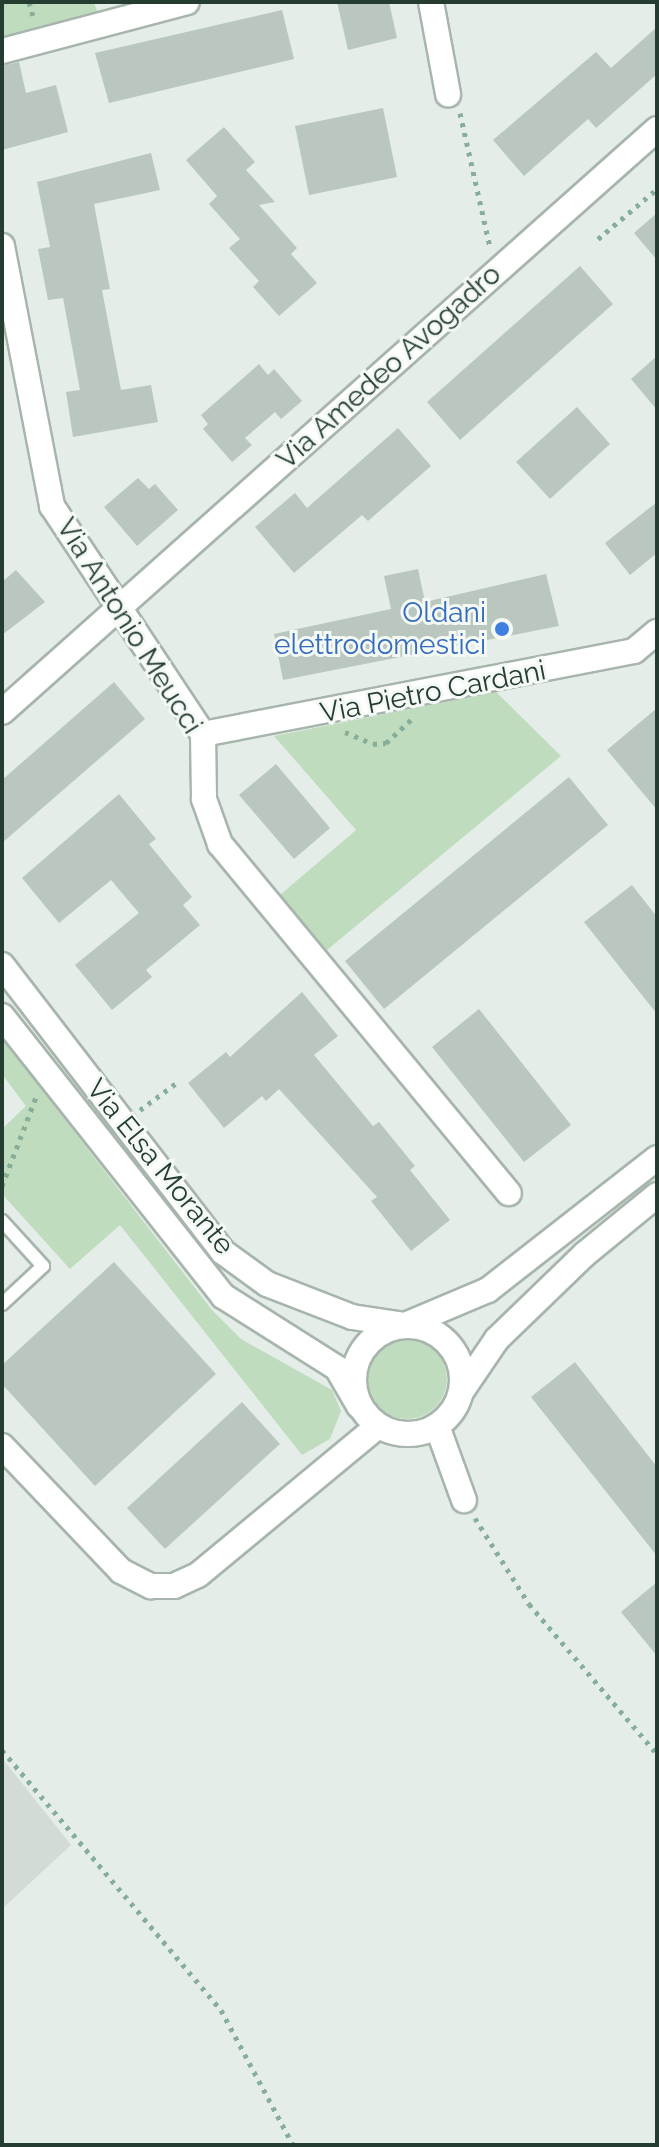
<!DOCTYPE html>
<html>
<head>
<meta charset="utf-8">
<style>
	body { margin:0 }
	#map { position:relative; width:659px; height:2147px; overflow:hidden; background:#e4ede7; font-family:Raleway,sans-serif }
	div>[style] { position:absolute }
	.built>* { inset:0; background:#d2dcd5 }
	.green>* { inset:0; background:#bfdcbf }
	.round { border-radius:50% }
	.building>* { inset:0; background:#b9c7bf }
	.path>* { height:5px; margin-top:-2.5px; transform-origin:0; background:repeating-linear-gradient(90deg,#87ae98 0 4px,transparent 0 10px) }
	.roads { filter:drop-shadow(2px 0 #a7b5ac) drop-shadow(-2px 0 #a7b5ac) drop-shadow(0 2px #a7b5ac) drop-shadow(0 -2px #a7b5ac) }
	.service>* { height:12px; margin:-6px; padding:0 6px; transform-origin:6px; border-radius:6px; background:#fff }
	.minor>* { height:24px; margin:-12px; padding:0 12px; transform-origin:12px; border-radius:12px; background:#fff }
	.tertiary>* { height:24px; margin:-12px; padding:0 12px; transform-origin:12px; border-radius:12px; background:#fff }
	.tertiary>.ring { margin:-12px; padding:0; box-sizing:content-box; background:none; border:24px solid #fff; border-radius:50% }
	.dots>* { width:22px; height:22px; translate:-50% -50%; box-sizing:border-box; border:4px solid #f4f9f6; border-radius:50% }
	span { translate:-50% -50%; white-space:nowrap; text-align:center; line-height:1.15; -webkit-text-stroke:6px #f4f9f6; paint-order:stroke }
	.street-label { font-size:28px; color:#253d30 }
	.shop-label { font-size:28px; color:#366cbe }
	.right { translate:-100% -50%; text-align:right }
	.frame { position:absolute; inset:0; border:4px solid #253d30; pointer-events:none }
</style>
</head>
<body>
<div id="map">
	<div class="built">
		<div style="clip-path:polygon(2px 1758px,71px 1845px,2px 1909px)"></div>
	</div>
	<div class="green">
		<div style="clip-path:polygon(2px 2px,94px 2px,97px 11px,2px 38px)"></div>
		<div style="clip-path:polygon(496px 692px,561px 756px,327px 950px,280px 895px,356px 830px,274px 736px)"></div>
		<div style="clip-path:polygon(2px 1038px,212px 1310px,241px 1339px,332px 1390px,341px 1411px,330px 1439px,302px 1455px,120px 1225px,70px 1269px,2px 1194px,2px 1129px,26px 1106px,2px 1074px)"></div>
		<div class="round" style="left:367px;top:1339px;width:80px;height:80px"></div>
	</div>
	<div class="building">
		<div style="clip-path:polygon(337px 2px,389px 2px,397px 38px,348px 50px)"></div>
		<div style="clip-path:polygon(282px 10px,294px 59px,109px 103px,95px 53px)"></div>
		<div style="clip-path:polygon(657px 27px,657px 74px,596px 128px,588px 119px,524px 176px,493px 140px,596px 52px,611px 68px)"></div>
		<div style="clip-path:polygon(19px 62px,26px 93px,56px 85px,68px 132px,2px 150px,2px 66px)"></div>
		<div style="clip-path:polygon(383px 108px,397px 177px,309px 195px,295px 126px)"></div>
		<div style="clip-path:polygon(224px 127px,255px 162px,246px 170px,275px 202px,259px 205px,297px 248px,291px 254px,317px 283px,279px 316px,253px 287px,259px 281px,229px 248px,240px 239px,209px 204px,217px 196px,186px 160px)"></div>
		<div style="clip-path:polygon(151px 153px,160px 190px,94px 204px,110px 289px,102px 290px,121px 390px,151px 385px,158px 422px,73px 437px,66px 392px,80px 390px,63px 298px,48px 300px,38px 249px,50px 247px,37px 182px)"></div>
		<div style="clip-path:polygon(657px 213px,657px 260px,634px 233px)"></div>
		<div style="clip-path:polygon(580px 266px,613px 304px,460px 440px,427px 402px)"></div>
		<div style="clip-path:polygon(657px 356px,657px 410px,631px 379px)"></div>
		<div style="clip-path:polygon(259px 364px,268px 375px,274px 369px,302px 401px,281px 419px,275px 412px,245px 438px,252px 445px,232px 462px,203px 429px,208px 424px,201px 415px)"></div>
		<div style="clip-path:polygon(577px 407px,610px 444px,550px 499px,516px 462px)"></div>
		<div style="clip-path:polygon(398px 428px,431px 466px,368px 521px,362px 515px,294px 573px,255px 527px,295px 493px,307px 508px)"></div>
		<div style="clip-path:polygon(138px 478px,149px 489px,155px 484px,178px 510px,137px 546px,104px 507px)"></div>
		<div style="clip-path:polygon(657px 502px,657px 553px,630px 575px,605px 543px)"></div>
		<div style="clip-path:polygon(418px 569px,425px 602px,546px 574px,559px 626px,283px 680px,274px 634px,391px 609px,384px 576px)"></div>
		<div style="clip-path:polygon(16px 570px,45px 602px,2px 635px,2px 582px)"></div>
		<div style="clip-path:polygon(114px 682px,145px 719px,2px 843px,2px 780px)"></div>
		<div style="clip-path:polygon(657px 708px,657px 810px,607px 750px)"></div>
		<div style="clip-path:polygon(276px 764px,330px 828px,294px 859px,239px 795px)"></div>
		<div style="clip-path:polygon(569px 777px,608px 825px,384px 1009px,345px 961px)"></div>
		<div style="clip-path:polygon(119px 794px,156px 839px,149px 844px,192px 897px,183px 905px,200px 925px,146px 970px,152px 977px,112px 1010px,75px 965px,139px 913px,111px 880px,59px 923px,22px 878px)"></div>
		<div style="clip-path:polygon(632px 885px,657px 917px,657px 1014px,584px 922px)"></div>
		<div style="clip-path:polygon(302px 992px,338px 1036px,314px 1055px,373px 1126px,379px 1122px,415px 1166px,410px 1170px,450px 1220px,411px 1251px,371px 1201px,377px 1197px,279px 1089px,266px 1101px,262px 1096px,224px 1128px,188px 1083px,226px 1052px,230px 1057px)"></div>
		<div style="clip-path:polygon(479px 1009px,571px 1125px,524px 1162px,432px 1047px)"></div>
		<div style="clip-path:polygon(114px 1262px,216px 1374px,95px 1486px,2px 1384px,2px 1365px)"></div>
		<div style="clip-path:polygon(575px 1362px,657px 1467px,657px 1556px,531px 1397px)"></div>
		<div style="clip-path:polygon(242px 1402px,280px 1444px,165px 1549px,127px 1508px)"></div>
		<div style="clip-path:polygon(657px 1582px,657px 1656px,621px 1612px)"></div>
	</div>
	<div class="path">
		<div style="left:29px;top:2px;width:19px;rotate:74deg"></div>
		<div style="left:460px;top:113px;width:137px;rotate:77.4deg"></div>
		<div style="left:598px;top:239px;width:77px;rotate:-40.3deg"></div>
		<div style="left:345px;top:732px;width:30px;rotate:23deg"></div>
		<div style="left:373px;top:744px;width:13px;rotate:-4deg"></div>
		<div style="left:386px;top:743px;width:38px;rotate:-43deg"></div>
		<div style="left:140px;top:1110px;width:49px;rotate:-36.6deg"></div>
		<div style="left:2px;top:1186px;width:95px;rotate:-69.1deg"></div>
		<div style="left:475px;top:1518px;width:102px;rotate:57.9deg"></div>
		<div style="left:529px;top:1604px;width:197px;rotate:49.5deg"></div>
		<div style="left:2px;top:1750px;width:340px;rotate:49.9deg"></div>
		<div style="left:221px;top:2010px;width:153px;rotate:61.9deg"></div>
	</div>
	<div class="roads">
		<div class="service">
			<div style="left:2px;top:1221px;width:61px;rotate:47.7deg"></div>
			<div style="left:43px;top:1266px;width:56px;rotate:137.2deg"></div>
		</div>
		<div class="minor">
			<div style="left:431px;top:2px;width:94px;rotate:79.5deg"></div>
			<div style="left:2px;top:51px;width:191px;rotate:-14.8deg"></div>
			<div style="left:2px;top:246px;width:265px;rotate:79.1deg"></div>
			<div style="left:52px;top:506px;width:273px;rotate:56.5deg"></div>
			<div style="left:203px;top:734px;width:65px;rotate:89.1deg"></div>
			<div style="left:204px;top:799px;width:48px;rotate:70.4deg"></div>
			<div style="left:220px;top:844px;width:453px;rotate:50.4deg"></div>
			<div style="left:2px;top:712px;width:877px;rotate:-41.67deg"></div>
			<div style="left:203px;top:734px;width:439px;rotate:-10.9deg"></div>
			<div style="left:634px;top:651px;width:30px;rotate:-40deg"></div>
			<div style="left:437px;top:1426px;width:79px;rotate:70deg"></div>
			<div style="left:2px;top:1446px;width:173px;rotate:46.4deg"></div>
			<div style="left:121px;top:1571px;width:34px;rotate:27deg"></div>
			<div style="left:151px;top:1586px;width:23px"></div>
			<div style="left:174px;top:1586px;width:26px;rotate:-25deg"></div>
			<div style="left:198px;top:1575px;width:234px;rotate:-39.6deg"></div>
		</div>
		<div class="tertiary">
			<div style="left:2px;top:965px;width:362px;rotate:52.4deg"></div>
			<div style="left:223px;top:1252px;width:54px;rotate:36deg"></div>
			<div style="left:267px;top:1284px;width:91px;rotate:21.2deg"></div>
			<div style="left:352px;top:1317px;width:54px;rotate:8.6deg"></div>
			<div style="left:405px;top:1325px;width:90px;rotate:-22.9deg"></div>
			<div style="left:488px;top:1290px;width:214px;rotate:-38deg"></div>
			<div style="left:2px;top:1016px;width:357px;rotate:51.7deg"></div>
			<div style="left:223px;top:1296px;width:135px;rotate:32.3deg"></div>
			<div style="left:337px;top:1368px;width:44px;rotate:59.9deg"></div>
			<div class="ring" style="left:354px;top:1326px;width:84px;height:84px"></div>
			<div style="left:461px;top:1392px;width:64px;rotate:-55.8deg"></div>
			<div style="left:497px;top:1339px;width:122px;rotate:-44deg"></div>
			<div style="left:585px;top:1254px;width:93px;rotate:-39.3deg"></div>
		</div>
	</div>
	<div class="dots">
		<div style="left:502px;top:629px;background:#3f7fe0"></div>
	</div>
	<div class="street-label">
		<span style="left:389px;top:367px;rotate:-42deg">Via Amedeo Avogadro</span>
		<span style="left:129px;top:626px;rotate:58deg">Via Antonio Meucci</span>
		<span style="left:433px;top:692px;rotate:-11deg">Via Pietro Cardani</span>
		<span style="left:160px;top:1167px;rotate:51deg">Via Elsa Morante</span>
	</div>
	<div class="shop-label">
		<span class="right" style="left:486px;top:629px">Oldani<br>elettrodomestici</span>
	</div>
	<div class="frame"></div>
</div>
</body>
</html>
